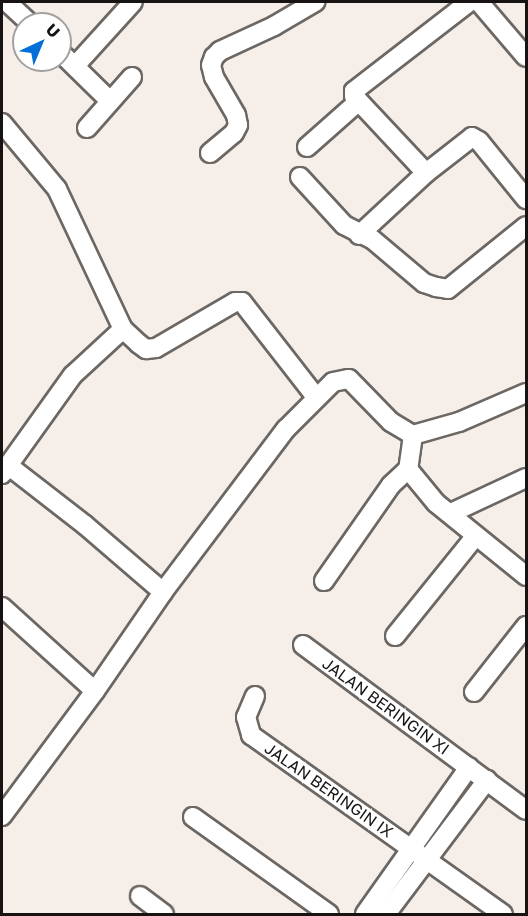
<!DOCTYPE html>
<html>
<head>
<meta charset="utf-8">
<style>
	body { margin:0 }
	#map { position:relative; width:528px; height:916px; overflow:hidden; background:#f5eee9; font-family:"Golos Text",sans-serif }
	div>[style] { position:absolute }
	.roads { filter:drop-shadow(2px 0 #6c6763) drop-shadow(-2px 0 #6c6763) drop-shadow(0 2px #6c6763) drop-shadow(0 -2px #6c6763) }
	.street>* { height:18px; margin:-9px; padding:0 9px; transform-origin:9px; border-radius:9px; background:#fff }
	span { translate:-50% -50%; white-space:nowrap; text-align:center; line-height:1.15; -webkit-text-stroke:4.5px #fff; paint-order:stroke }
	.street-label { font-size:16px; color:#161312 }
	.frame { position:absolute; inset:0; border:3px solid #161312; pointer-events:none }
	.north { position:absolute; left:12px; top:12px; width:60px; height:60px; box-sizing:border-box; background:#fff; border:2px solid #a2a1a0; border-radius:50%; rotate:44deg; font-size:16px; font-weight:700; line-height:24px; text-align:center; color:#161312 }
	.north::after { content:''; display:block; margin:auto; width:21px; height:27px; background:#0070d8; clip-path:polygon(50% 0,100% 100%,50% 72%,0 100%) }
</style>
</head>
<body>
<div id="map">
	<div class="roads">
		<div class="street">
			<div style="left:7px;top:2px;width:33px;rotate:43deg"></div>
			<div style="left:479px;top:2px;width:72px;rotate:49.5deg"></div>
			<div style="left:60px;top:52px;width:70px;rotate:44.4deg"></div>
			<div style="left:75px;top:66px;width:86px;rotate:-47.8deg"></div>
			<div style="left:2px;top:123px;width:86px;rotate:50.2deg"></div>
			<div style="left:57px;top:189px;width:155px;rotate:64.8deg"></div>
			<div style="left:123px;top:329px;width:22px;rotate:43deg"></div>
			<div style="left:139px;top:344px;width:9px;rotate:36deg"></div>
			<div style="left:146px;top:349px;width:10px;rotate:-6deg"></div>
			<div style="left:156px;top:348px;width:91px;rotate:-30.2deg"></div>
			<div style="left:235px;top:302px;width:7px"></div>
			<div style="left:242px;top:302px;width:120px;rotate:52.1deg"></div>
			<div style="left:87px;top:128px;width:68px;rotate:-48.6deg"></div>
			<div style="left:307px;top:147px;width:69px;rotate:-41.5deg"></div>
			<div style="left:210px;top:153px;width:31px;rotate:-40deg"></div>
			<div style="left:234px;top:133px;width:9px;rotate:-63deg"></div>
			<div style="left:238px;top:125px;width:10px;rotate:-101deg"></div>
			<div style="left:236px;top:115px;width:44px;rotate:-120.1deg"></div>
			<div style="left:214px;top:77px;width:12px;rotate:-104deg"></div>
			<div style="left:211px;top:65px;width:9px;rotate:-69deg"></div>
			<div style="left:214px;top:57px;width:8px;rotate:-45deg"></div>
			<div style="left:220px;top:51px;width:60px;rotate:-24.8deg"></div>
			<div style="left:274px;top:26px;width:48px;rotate:-30.3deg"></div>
			<div style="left:426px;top:173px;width:105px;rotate:-133.1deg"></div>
			<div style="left:354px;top:96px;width:5px;rotate:-90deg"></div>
			<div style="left:354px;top:91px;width:145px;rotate:-37.7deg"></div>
			<div style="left:300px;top:177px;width:65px;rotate:47.5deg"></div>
			<div style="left:344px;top:225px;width:31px;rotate:27deg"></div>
			<div style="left:372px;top:239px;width:68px;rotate:40.2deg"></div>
			<div style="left:424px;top:283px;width:13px;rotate:18deg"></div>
			<div style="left:436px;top:287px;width:12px;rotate:9deg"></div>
			<div style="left:448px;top:289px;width:100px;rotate:-38.9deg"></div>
			<div style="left:359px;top:235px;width:91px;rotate:-42.8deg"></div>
			<div style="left:426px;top:173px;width:58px;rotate:-38deg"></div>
			<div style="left:472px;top:137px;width:8px;rotate:30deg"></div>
			<div style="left:479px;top:141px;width:75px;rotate:51deg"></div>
			<div style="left:413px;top:435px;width:34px;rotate:98deg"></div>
			<div style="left:408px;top:469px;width:44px;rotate:50.5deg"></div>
			<div style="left:436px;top:503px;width:116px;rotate:39deg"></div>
			<div style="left:9px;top:466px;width:96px;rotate:37.8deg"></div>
			<div style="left:85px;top:525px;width:103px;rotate:40.7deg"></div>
			<div style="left:2px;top:474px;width:122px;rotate:-54.4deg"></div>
			<div style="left:73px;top:375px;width:68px;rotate:-42.6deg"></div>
			<div style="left:451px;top:513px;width:83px;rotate:-25deg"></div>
			<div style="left:324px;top:581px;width:117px;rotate:-55.1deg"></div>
			<div style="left:391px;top:485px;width:23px;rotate:-43deg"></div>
			<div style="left:2px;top:607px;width:125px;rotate:42.1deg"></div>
			<div style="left:395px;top:636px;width:127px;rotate:-51.1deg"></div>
			<div style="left:303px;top:645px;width:277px;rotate:36.5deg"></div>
			<div style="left:474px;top:692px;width:84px;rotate:-51.8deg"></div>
			<div style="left:255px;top:696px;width:23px;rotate:113deg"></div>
			<div style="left:246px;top:717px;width:19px;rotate:74deg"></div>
			<div style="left:251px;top:735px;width:309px;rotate:35.4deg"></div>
			<div style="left:2px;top:816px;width:156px;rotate:-53.4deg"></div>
			<div style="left:95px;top:691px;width:120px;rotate:-55.5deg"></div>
			<div style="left:163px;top:592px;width:204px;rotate:-53deg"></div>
			<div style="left:286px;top:429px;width:66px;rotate:-45deg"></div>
			<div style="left:333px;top:382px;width:16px;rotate:-11deg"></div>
			<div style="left:349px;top:379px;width:60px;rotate:45.7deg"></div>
			<div style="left:391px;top:422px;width:26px;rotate:31deg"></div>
			<div style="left:413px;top:435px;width:48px;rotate:-15.8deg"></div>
			<div style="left:459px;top:422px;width:73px;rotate:-23.4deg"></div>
			<div style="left:193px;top:817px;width:167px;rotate:35.5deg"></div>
			<div style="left:140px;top:896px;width:30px;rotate:37deg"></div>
			<div style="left:365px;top:914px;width:180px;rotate:-54.7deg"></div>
			<div style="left:386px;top:914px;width:168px;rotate:-53deg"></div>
		</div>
	</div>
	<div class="street-label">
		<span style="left:386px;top:706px;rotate:36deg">JALAN BERINGIN XI</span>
		<span style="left:329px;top:790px;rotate:35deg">JALAN BERINGIN IX</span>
	</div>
	<div class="frame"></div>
	<div class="north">U</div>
</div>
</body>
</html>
